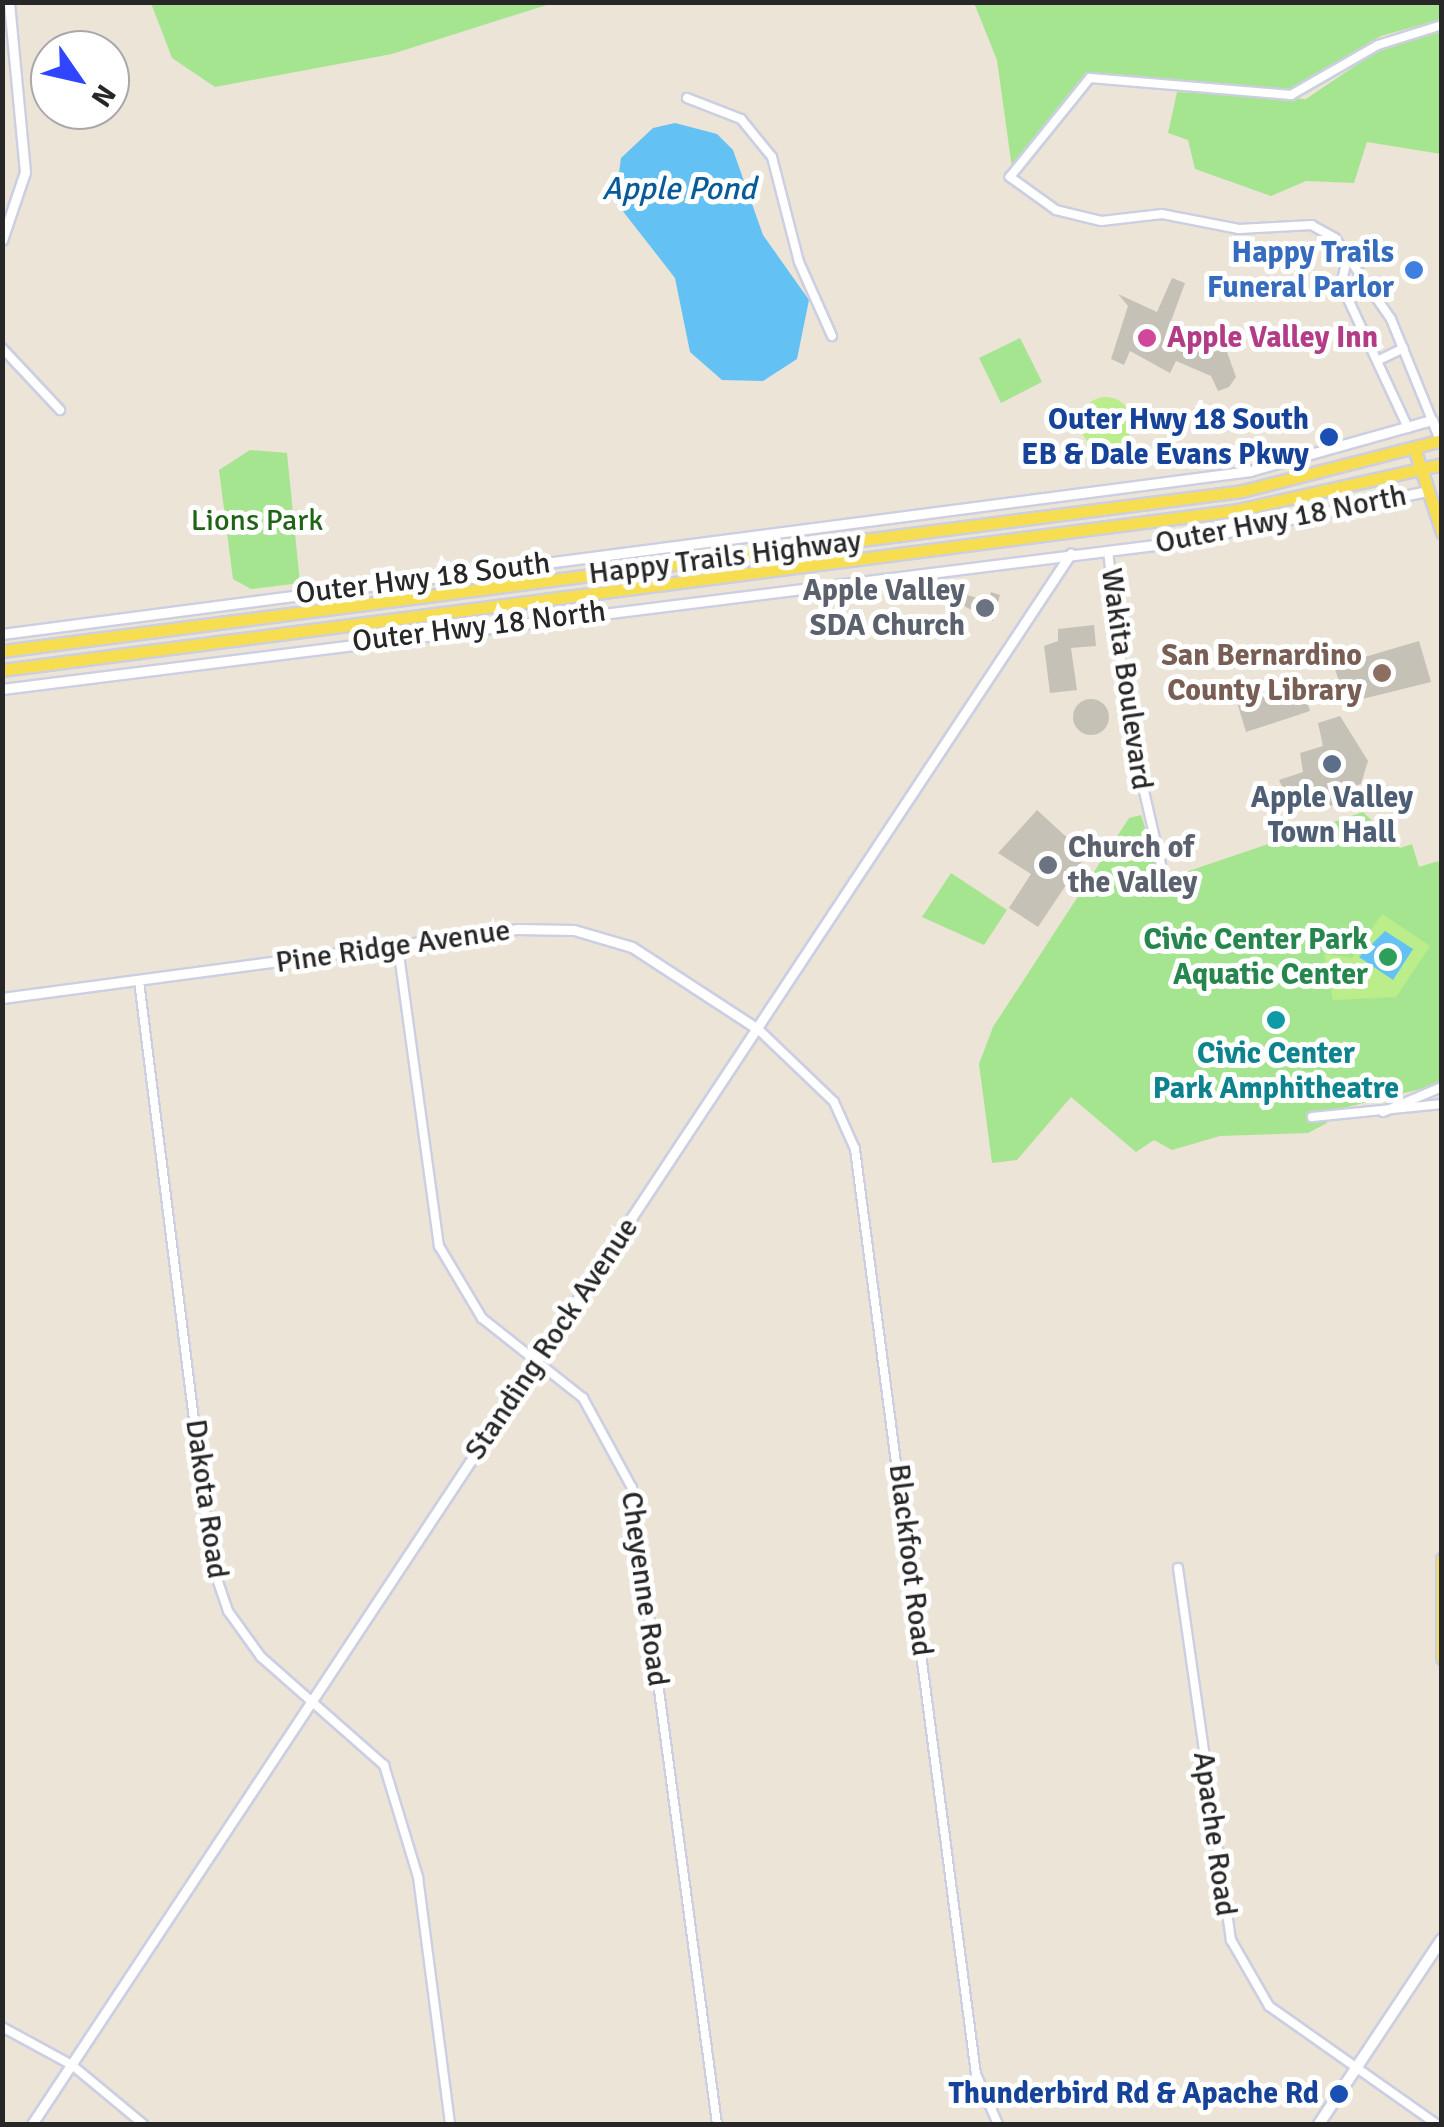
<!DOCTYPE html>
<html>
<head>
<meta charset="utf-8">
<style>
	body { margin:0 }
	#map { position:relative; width:1444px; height:2127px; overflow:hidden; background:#ebe4d7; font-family:Signika,sans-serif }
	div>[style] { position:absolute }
	.green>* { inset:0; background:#a6e590 }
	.pitch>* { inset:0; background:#bbed8b }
	.round { border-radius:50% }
	.water>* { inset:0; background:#63c1f4 }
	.building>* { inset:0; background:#c6c1b7 }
	.roads { filter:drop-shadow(2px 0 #cccfe1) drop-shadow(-2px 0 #cccfe1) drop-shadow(0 2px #cccfe1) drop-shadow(0 -2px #cccfe1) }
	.minor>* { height:8px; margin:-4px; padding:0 4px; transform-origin:4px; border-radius:4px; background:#fff }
	.tertiary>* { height:9px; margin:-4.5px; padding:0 4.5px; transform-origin:4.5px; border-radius:4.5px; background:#fff }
	.secondary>* { height:10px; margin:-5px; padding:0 5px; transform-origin:5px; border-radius:5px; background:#fff }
	.primary>* { height:11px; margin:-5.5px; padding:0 5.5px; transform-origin:5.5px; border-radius:5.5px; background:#f7de50 }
	.dots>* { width:28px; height:28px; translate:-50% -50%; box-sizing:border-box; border:5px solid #fff; border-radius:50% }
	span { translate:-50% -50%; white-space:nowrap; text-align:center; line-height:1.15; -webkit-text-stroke:10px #fff; paint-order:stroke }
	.shop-label { font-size:30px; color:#366cbe; font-weight:700 }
	.right { translate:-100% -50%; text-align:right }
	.hotel-label { font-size:30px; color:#b23c85; font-weight:700 }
	.left { translate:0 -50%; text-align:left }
	.transit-label { font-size:30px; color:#164399; font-weight:700 }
	.street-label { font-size:30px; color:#272727 }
	.park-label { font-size:30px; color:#1f6515 }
	.worship-label { font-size:30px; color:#5b616d; font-weight:700 }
	.education-label { font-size:30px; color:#785e54; font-weight:700 }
	.service-label { font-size:30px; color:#4e5e75; font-weight:700 }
	.leisure-label { font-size:30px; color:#27864d; font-weight:700 }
	.culture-label { font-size:30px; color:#0d838f; font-weight:700 }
	.water-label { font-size:32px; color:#075b9b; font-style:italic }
	.frame { position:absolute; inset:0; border:5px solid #272727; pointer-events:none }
	.north { position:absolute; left:30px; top:30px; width:100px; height:100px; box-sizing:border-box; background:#fff; border:2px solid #a9a9a9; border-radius:50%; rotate:124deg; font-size:28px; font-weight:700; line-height:40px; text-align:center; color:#272727 }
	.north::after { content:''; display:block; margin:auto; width:35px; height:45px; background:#3045ff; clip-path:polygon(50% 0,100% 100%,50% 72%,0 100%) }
</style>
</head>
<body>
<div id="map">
	<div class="green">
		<div style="clip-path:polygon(1441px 2px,1442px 19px,1381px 36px,1292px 90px,1086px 74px,1012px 168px,997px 60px,974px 3px)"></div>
		<div style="clip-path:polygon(151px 3px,151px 2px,553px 3px,392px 54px,215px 87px,172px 58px)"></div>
		<div style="clip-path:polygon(1441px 30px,1441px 154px,1367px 142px,1354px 183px,1306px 181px,1271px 196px,1195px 169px,1188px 140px,1168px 133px,1177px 92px,1306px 99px,1380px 49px)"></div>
		<div style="clip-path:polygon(1020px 338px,1042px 382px,1001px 403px,979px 358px)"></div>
		<div style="clip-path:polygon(250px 450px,287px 453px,300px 583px,251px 589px,233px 579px,219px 470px)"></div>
		<div style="clip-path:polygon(1363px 812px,1400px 848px,1412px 844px,1419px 867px,1438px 861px,1442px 872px,1441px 1084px,1327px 1112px,1327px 1123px,1308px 1133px,1220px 1136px,1172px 1150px,1154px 1140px,1136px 1152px,1071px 1097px,1017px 1160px,992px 1163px,979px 1064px,993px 1027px,1129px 818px,1141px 815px,1162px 880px)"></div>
		<div style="clip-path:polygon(951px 873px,1007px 910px,984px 945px,922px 917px)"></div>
	</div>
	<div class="pitch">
		<div class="round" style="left:1080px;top:397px;width:52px;height:52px"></div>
		<div style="clip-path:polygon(1382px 914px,1430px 946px,1396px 997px,1333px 1000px,1324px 954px,1352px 958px)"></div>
	</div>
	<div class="water">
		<div style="clip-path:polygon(675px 123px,717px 134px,733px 150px,763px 235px,809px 300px,797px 359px,763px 381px,722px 380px,690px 352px,675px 278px,615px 201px,621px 158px,653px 128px)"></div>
		<div style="clip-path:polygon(1385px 931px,1413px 949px,1393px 980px,1359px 957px)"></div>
	</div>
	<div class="building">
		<div style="clip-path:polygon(1172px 278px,1185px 283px,1167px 332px,1194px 344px,1201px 328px,1209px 331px,1202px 347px,1227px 352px,1236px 377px,1229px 387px,1218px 391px,1211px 376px,1176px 361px,1170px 373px,1130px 351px,1124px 365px,1111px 359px,1128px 306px,1118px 294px,1157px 312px)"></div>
		<div style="clip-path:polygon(991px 592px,1000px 595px,993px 621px,964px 606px,967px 595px,988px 601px)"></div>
		<div style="clip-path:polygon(1094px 625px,1096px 646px,1071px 648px,1077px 690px,1050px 693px,1044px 646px,1058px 641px,1058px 629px)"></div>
		<div style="clip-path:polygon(1419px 641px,1431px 682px,1346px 703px,1334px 666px)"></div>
		<div style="clip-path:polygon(1300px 679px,1310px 711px,1246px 732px,1236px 699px)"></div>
		<div class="round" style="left:1073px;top:699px;width:36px;height:36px"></div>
		<div style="clip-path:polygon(1340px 716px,1368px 761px,1361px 784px,1340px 790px,1335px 805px,1294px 812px,1279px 780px,1303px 772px,1300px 753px,1323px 746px,1318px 723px)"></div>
		<div style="clip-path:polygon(1037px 810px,1086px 855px,1038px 927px,1009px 908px,1031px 874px,998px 853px)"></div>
	</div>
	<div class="roads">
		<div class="minor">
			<div style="left:687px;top:98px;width:58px;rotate:21.3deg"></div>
			<div style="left:741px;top:119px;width:49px;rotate:50.8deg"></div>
			<div style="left:772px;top:157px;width:108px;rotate:75.6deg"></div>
			<div style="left:799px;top:262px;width:81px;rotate:66deg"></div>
			<div style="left:1349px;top:252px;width:33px;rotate:104deg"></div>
			<div style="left:1341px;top:284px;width:159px;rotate:65deg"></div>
			<div style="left:2px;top:348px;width:85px;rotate:46.9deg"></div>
			<div style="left:1381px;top:359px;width:25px;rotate:-26deg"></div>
			<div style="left:1432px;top:420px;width:109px;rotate:-112.1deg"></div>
			<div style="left:1391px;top:319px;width:98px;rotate:-124.7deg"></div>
			<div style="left:1335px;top:238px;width:26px;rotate:-151deg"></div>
			<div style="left:1312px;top:225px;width:73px;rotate:176.9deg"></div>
			<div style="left:1239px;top:229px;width:78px;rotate:-169deg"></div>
			<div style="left:1162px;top:214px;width:61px;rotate:173.5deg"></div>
			<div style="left:1101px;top:221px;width:46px;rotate:-166.3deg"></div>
			<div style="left:1056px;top:210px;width:57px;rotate:-144.3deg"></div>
			<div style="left:1010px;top:177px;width:127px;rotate:-51.1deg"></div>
			<div style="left:1090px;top:78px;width:202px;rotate:4.8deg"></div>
			<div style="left:1291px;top:95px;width:100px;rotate:-29.9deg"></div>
			<div style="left:1378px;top:45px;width:67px;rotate:-17.4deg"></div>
			<div style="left:1108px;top:551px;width:176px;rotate:83.2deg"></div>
			<div style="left:1129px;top:726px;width:143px;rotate:77deg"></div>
			<div style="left:398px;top:947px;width:302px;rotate:82.2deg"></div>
			<div style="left:439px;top:1246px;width:84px;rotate:59.2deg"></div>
			<div style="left:482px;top:1318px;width:129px;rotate:38.4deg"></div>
			<div style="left:583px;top:1398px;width:102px;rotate:61.4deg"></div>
			<div style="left:632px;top:1488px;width:642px;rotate:82.39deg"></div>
			<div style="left:139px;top:981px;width:588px;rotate:82.86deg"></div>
			<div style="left:212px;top:1564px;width:50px;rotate:71.2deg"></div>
			<div style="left:228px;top:1611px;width:57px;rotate:54.3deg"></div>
			<div style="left:261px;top:1657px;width:164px;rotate:41.3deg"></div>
			<div style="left:384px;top:1765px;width:117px;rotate:73.1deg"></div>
			<div style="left:418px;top:1877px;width:249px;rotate:82.6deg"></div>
			<div style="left:758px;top:1029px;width:105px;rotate:43.8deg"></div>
			<div style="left:834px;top:1102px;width:51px;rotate:65.9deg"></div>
			<div style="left:855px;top:1149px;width:933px;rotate:82.55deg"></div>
			<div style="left:976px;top:2074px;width:55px;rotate:66.3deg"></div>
			<div style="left:1383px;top:1112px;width:64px;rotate:-23deg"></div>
			<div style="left:1312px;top:1117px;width:131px;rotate:-5.7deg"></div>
			<div style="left:1178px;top:1568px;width:376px;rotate:81.9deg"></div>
			<div style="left:1231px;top:1940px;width:76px;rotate:60.1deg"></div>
			<div style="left:1269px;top:2006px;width:204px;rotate:35.2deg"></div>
			<div style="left:2px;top:2027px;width:80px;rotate:28.5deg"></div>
			<div style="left:72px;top:2065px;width:92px;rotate:39.7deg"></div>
		</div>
		<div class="tertiary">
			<div style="left:2px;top:240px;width:72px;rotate:-71.3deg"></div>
			<div style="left:25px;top:172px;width:171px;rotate:-95.4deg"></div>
			<div style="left:2px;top:634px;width:1259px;rotate:-7.44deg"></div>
			<div style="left:1250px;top:471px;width:189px;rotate:-15.7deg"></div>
			<div style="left:1432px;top:420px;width:22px;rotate:68deg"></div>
			<div style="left:2px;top:689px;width:1186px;rotate:-7.12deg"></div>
			<div style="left:1179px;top:542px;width:254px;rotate:-11.6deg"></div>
			<div style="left:2px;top:998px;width:521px;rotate:-7.62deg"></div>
			<div style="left:518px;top:929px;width:56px;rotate:1deg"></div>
			<div style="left:574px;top:930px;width:60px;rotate:16.3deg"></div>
			<div style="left:632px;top:947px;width:150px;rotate:33.1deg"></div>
			<div style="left:32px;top:2124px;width:1883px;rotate:-56.52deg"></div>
		</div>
		<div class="secondary">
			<div style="left:1319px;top:2124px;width:222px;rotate:-56.4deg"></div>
		</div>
		<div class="primary">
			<div style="left:1414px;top:448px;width:89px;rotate:71.6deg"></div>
			<div style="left:2px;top:651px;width:1250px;rotate:-7.35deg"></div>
			<div style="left:1242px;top:491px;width:206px;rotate:-14.3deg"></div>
			<div style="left:2px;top:670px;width:1245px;rotate:-7.38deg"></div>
			<div style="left:1237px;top:510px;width:210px;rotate:-12.6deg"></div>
			<div style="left:1442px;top:1559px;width:99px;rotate:90deg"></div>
		</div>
	</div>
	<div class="dots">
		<div style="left:1414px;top:270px;background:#3f7fe0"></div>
		<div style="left:1147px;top:338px;background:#d1479c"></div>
		<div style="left:1329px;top:437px;background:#1a4fb4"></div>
		<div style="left:985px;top:608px;background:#6b7280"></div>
		<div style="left:1382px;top:673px;background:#8d6e63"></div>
		<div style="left:1332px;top:764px;background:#5c6f8a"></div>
		<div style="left:1048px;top:865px;background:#6b7280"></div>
		<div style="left:1388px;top:957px;background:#2e9e5b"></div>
		<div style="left:1276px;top:1020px;background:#0f9aa8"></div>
		<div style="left:1339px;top:2094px;background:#1a4fb4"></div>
	</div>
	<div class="shop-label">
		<span class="right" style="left:1394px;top:270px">Happy Trails<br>Funeral Parlor</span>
	</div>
	<div class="hotel-label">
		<span class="left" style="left:1167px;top:338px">Apple Valley Inn</span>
	</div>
	<div class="transit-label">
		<span class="right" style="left:1309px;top:437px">Outer Hwy 18 South<br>EB &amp; Dale Evans Pkwy</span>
		<span class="right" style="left:1319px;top:2094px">Thunderbird Rd &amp; Apache Rd</span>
	</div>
	<div class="street-label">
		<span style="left:1281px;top:520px;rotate:-11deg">Outer Hwy 18 North</span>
		<span style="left:725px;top:558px;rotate:-7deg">Happy Trails Highway</span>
		<span style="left:423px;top:579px;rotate:-7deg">Outer Hwy 18 South</span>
		<span style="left:479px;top:627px;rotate:-7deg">Outer Hwy 18 North</span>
		<span style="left:1126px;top:679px;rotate:82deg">Wakita Boulevard</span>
		<span style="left:393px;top:947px;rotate:-8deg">Pine Ridge Avenue</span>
		<span style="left:552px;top:1339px;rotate:-56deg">Standing Rock Avenue</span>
		<span style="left:206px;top:1499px;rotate:82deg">Dakota Road</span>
		<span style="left:910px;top:1560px;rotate:83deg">Blackfoot Road</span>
		<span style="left:644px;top:1589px;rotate:82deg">Cheyenne Road</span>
		<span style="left:1214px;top:1834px;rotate:82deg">Apache Road</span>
	</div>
	<div class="park-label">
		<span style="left:257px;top:521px">Lions Park</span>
	</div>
	<div class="worship-label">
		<span class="right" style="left:965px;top:608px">Apple Valley<br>SDA Church</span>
		<span class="left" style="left:1068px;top:865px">Church of<br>the Valley</span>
	</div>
	<div class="education-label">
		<span class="right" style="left:1362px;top:673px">San Bernardino<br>County Library</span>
	</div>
	<div class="service-label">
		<span style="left:1332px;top:815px">Apple Valley<br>Town Hall</span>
	</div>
	<div class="leisure-label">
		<span class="right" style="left:1368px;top:957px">Civic Center Park<br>Aquatic Center</span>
	</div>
	<div class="culture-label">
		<span style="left:1276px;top:1071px">Civic Center<br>Park Amphitheatre</span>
	</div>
	<div class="water-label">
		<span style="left:679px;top:189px">Apple Pond</span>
	</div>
	<div class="frame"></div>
	<div class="north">N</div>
</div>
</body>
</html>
